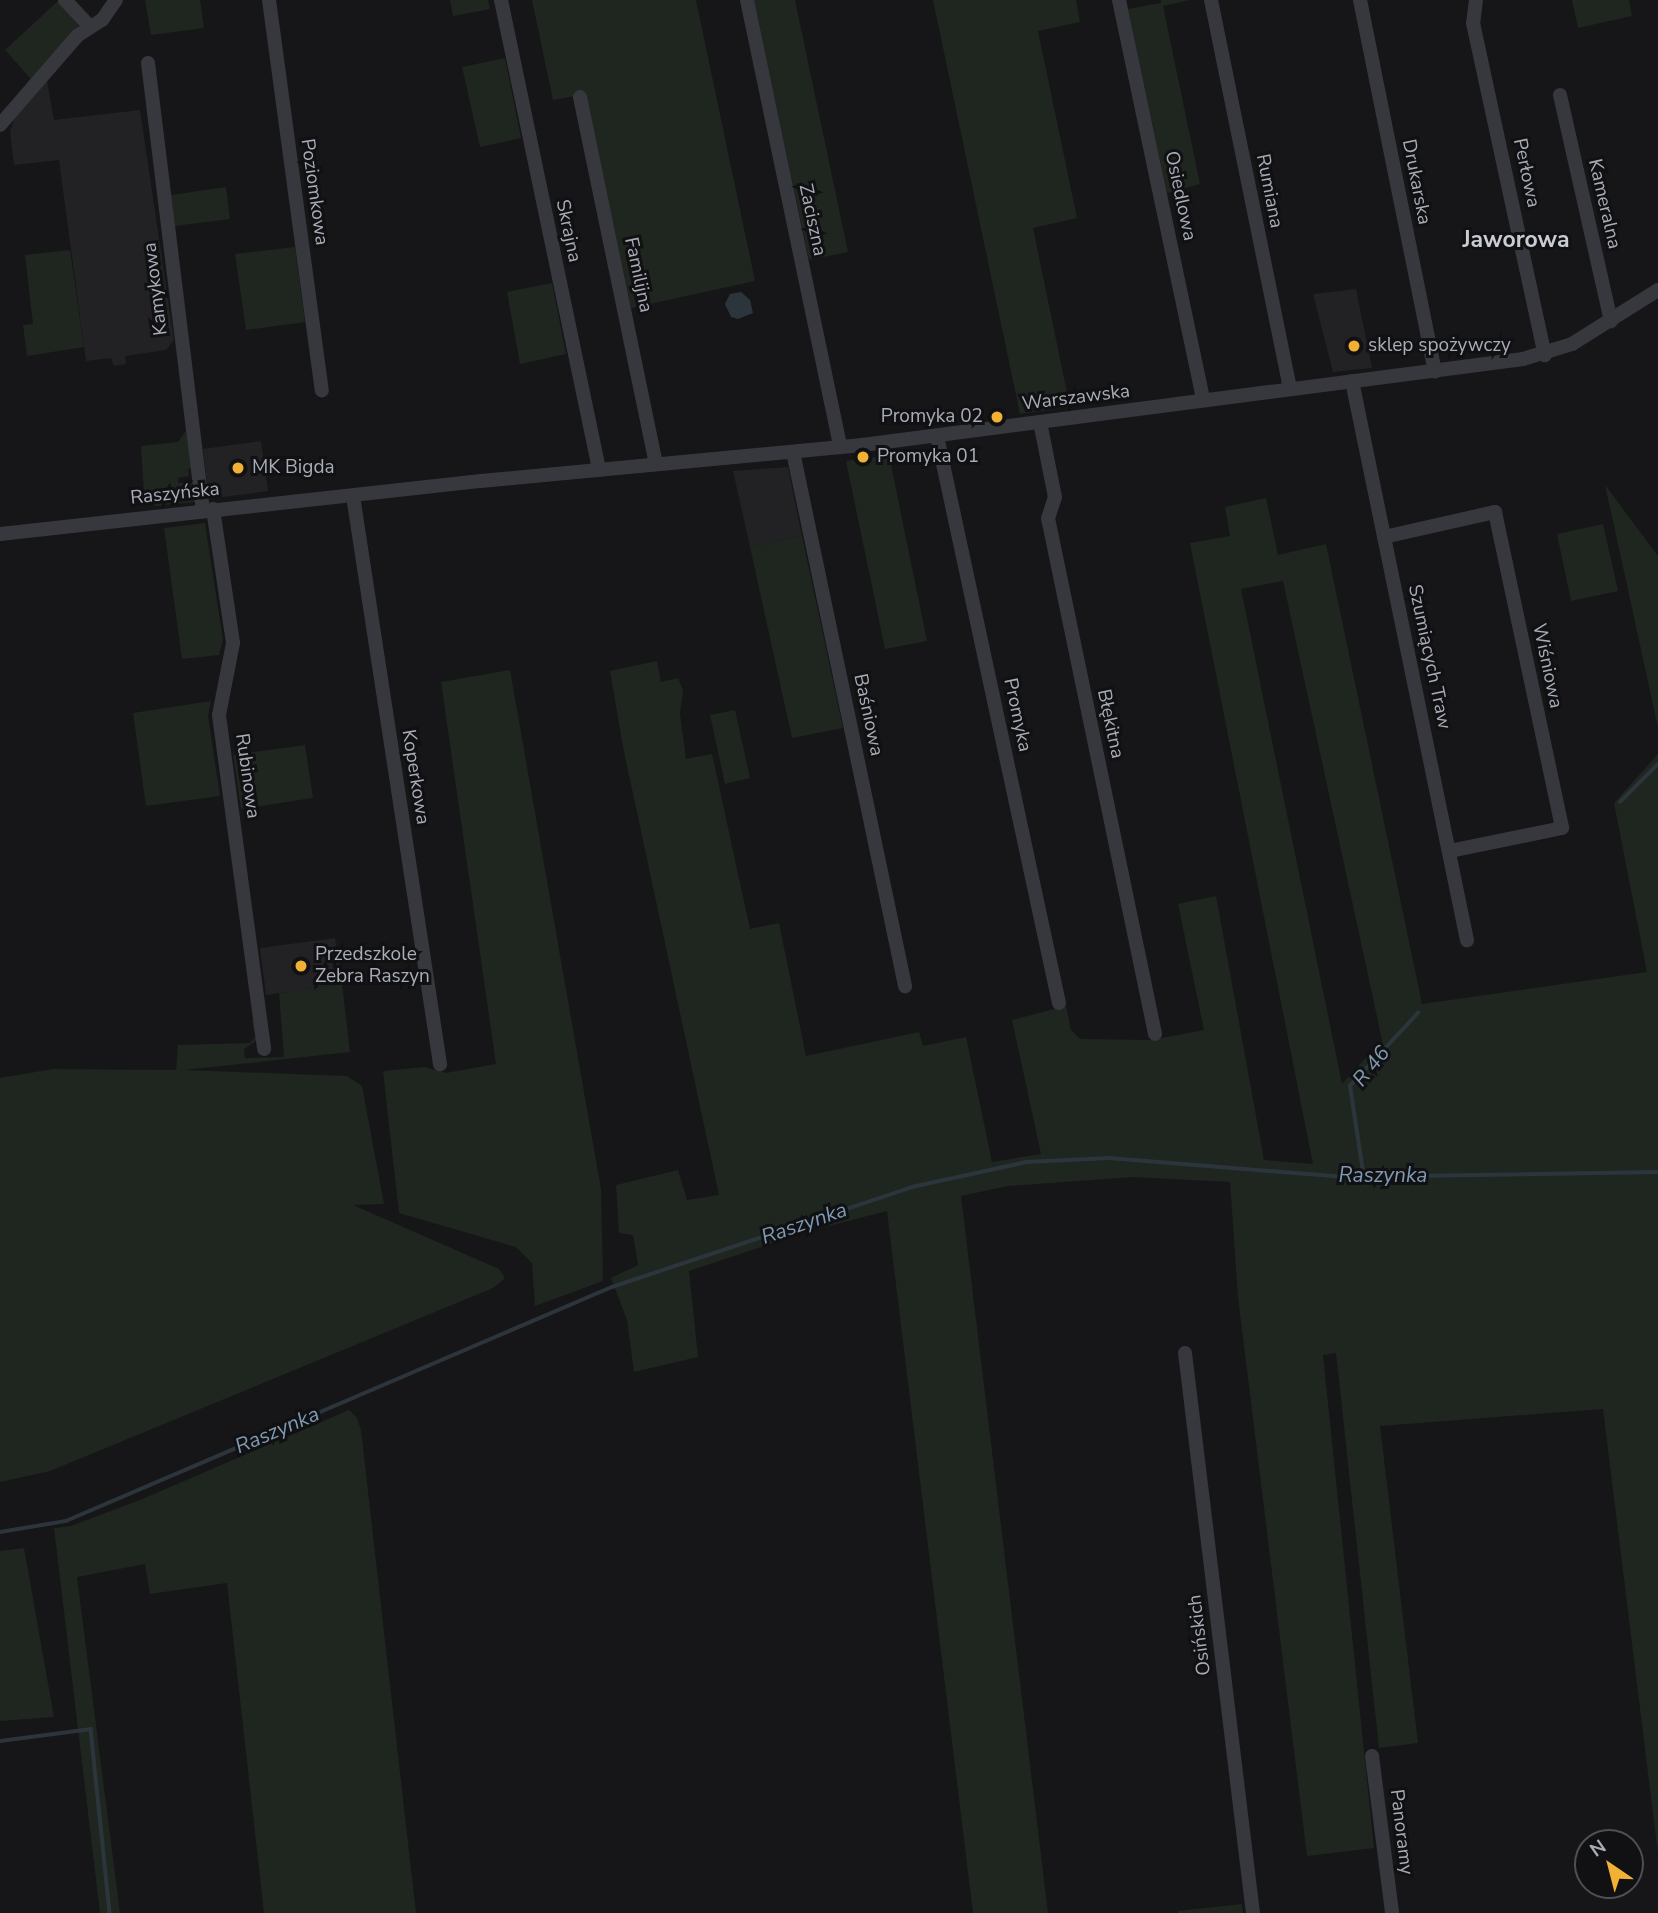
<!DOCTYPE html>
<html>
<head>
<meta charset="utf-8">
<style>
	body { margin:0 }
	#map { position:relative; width:1658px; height:1913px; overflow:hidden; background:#161618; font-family:"Nunito Sans",sans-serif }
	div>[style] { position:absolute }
	.built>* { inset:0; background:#222225 }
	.green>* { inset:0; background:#1e261f }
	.water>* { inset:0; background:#2c353c }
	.stream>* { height:3.5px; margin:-1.75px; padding:0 1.75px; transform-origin:1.75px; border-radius:1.75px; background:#2c353c }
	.minor>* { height:14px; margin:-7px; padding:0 7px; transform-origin:7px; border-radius:7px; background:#37383d }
	.dots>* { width:19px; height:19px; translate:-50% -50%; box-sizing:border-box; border:4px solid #111113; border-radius:50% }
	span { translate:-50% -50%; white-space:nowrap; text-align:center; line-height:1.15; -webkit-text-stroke:6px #111113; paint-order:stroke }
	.street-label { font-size:19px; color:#a8adb8 }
	.poi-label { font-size:19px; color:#a8adb8 }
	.left { translate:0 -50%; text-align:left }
	.right { translate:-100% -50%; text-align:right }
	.water-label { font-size:21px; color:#7f9bb3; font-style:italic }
	.quarter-label { font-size:23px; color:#c9ccd4; font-weight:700 }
	.north { position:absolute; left:1574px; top:1829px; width:70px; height:70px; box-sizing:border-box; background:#111113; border:2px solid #4d4f55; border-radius:50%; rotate:325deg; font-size:19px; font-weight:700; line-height:28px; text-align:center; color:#a8adb8 }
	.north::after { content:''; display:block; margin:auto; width:24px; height:32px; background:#f2b134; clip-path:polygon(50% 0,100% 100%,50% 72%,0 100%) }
</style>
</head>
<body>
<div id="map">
	<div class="built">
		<div style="clip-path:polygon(47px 81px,54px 120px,140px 110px,174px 340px,166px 350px,125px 356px,126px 364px,114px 366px,111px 358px,86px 361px,59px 160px,14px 165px,10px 132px,15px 116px)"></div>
		<div style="clip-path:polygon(1356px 289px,1372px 368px,1333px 372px,1313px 294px)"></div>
		<div style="clip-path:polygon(261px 441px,268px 491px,209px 499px,203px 449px)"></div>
		<div style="clip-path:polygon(788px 467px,802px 536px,750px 547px,733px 471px)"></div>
		<div style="clip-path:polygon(335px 938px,342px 984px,266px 995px,260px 948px)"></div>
	</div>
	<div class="green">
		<div style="clip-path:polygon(145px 0,200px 0,204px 28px,151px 35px)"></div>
		<div style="clip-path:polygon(450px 0,488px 0,490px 9px,453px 16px)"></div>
		<div style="clip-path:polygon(532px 0,696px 0,755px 281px,631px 308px,586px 94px,553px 100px)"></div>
		<div style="clip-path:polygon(754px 0,795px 0,848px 252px,809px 260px)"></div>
		<div style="clip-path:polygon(933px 0,1076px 0,1080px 22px,1038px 31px,1077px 218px,1033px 228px,1070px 407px,1020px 414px)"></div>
		<div style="clip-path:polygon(1161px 0,1190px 0,1163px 6px,1200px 184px,1167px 193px,1128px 9px,1161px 3px)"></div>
		<div style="clip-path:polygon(1572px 0,1629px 0,1632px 16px,1578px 28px)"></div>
		<div style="clip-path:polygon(58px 1px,78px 23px,78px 27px,32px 80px,5px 50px)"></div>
		<div style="clip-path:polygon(505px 58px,521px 138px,480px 147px,462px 67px)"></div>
		<div style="clip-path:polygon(226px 187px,230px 219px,175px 226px,171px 195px)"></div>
		<div style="clip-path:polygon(295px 247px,305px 322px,246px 330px,235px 254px)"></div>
		<div style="clip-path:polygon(70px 250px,84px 347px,27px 356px,23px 325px,33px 324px,25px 255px)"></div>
		<div style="clip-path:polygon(552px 283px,566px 354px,520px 364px,507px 292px)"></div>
		<div style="clip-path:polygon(186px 431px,191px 468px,188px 469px,189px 476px,178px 478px,178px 483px,192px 482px,195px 502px,155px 506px,144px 492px,141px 446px,178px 442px)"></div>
		<div style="clip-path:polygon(889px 455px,927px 641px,885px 649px,846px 461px)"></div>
		<div style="clip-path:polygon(1605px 485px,1658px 556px,1658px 728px,1632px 608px)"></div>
		<div style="clip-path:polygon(evenodd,1266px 498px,1278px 555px,1326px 544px,1422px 1004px,1647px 972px,1614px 803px,1658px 754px,1658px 1854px,1603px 1409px,1380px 1426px,1418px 1743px,1379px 1748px,1336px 1353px,1323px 1355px,1374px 1848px,1307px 1856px,1238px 1297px,1230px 1182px,1133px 1177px,1008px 1186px,961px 1196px,1048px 1913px,973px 1913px,887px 1211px,809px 1231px,689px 1271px,698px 1357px,634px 1372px,627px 1320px,611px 1278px,638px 1265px,633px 1235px,619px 1233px,616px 1185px,678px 1170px,687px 1200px,719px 1195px,623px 747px,610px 671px,657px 661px,661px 682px,678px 678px,683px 690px,680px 714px,686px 759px,712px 754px,750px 929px,779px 923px,806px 1056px,919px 1032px,923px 1046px,966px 1037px,992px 1162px,1041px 1154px,1012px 1020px,1066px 1006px,1071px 1030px,1080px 1039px,1151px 1040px,1204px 1030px,1178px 904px,1216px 896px,1264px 1160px,1313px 1164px,1190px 543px,1230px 536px,1225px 507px,1266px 498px,1283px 581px,1382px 1040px,1342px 1084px,1241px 589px,1283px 581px)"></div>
		<div style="clip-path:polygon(205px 523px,223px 640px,219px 655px,182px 659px,164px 528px)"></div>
		<div style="clip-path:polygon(1603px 524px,1618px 591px,1571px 601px,1557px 534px)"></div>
		<div style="clip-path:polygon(802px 536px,843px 728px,792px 738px,750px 547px)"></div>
		<div style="clip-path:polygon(510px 670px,601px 1189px,603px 1281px,535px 1306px,532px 1263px,516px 1247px,399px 1213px,383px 1071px,425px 1067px,446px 1073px,496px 1064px,441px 682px)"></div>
		<div style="clip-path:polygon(211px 701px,208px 716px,220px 796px,146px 806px,133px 713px)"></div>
		<div style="clip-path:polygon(735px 710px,750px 778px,725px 784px,710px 715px)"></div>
		<div style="clip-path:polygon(305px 745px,313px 798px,241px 809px,233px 755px)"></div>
		<div style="clip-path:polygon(342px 984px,350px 1052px,184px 1070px,347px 1076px,362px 1086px,384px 1204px,353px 1205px,499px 1269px,505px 1278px,493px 1288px,50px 1471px,0 1482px,0 1078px,53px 1069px,176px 1070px,178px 1045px,250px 1043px,255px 1037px,252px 1020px,256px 1019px,256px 1041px,244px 1049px,245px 1058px,284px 1057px,279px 993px)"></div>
		<div style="clip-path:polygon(349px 1410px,357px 1418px,361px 1430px,416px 1913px,264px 1913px,227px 1583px,150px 1594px,145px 1564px,77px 1577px,120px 1913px,100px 1913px,54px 1528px,71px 1526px,140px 1500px)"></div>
		<div style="clip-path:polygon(24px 1548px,54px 1717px,0 1721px,0 1551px)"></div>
		<div style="clip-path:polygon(1242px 1904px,1243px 1913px,1178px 1913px,1178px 1911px)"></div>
	</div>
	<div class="water">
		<div style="clip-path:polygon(741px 292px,750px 300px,753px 313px,738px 319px,731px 317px,725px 304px,730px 294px)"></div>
	</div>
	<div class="stream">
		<div style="left:1620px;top:802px;width:54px;rotate:-45deg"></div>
		<div style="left:1363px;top:1172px;width:87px;rotate:-98.6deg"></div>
		<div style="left:1350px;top:1086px;width:100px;rotate:-47deg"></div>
		<div style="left:0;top:1532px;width:67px;rotate:-9.5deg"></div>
		<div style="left:66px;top:1521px;width:594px;rotate:-23.2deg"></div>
		<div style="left:612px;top:1287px;width:316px;rotate:-18.4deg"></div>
		<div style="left:912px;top:1187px;width:118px;rotate:-12.3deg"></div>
		<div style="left:1027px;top:1162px;width:82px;rotate:-2.8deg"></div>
		<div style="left:1109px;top:1158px;width:237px;rotate:4.6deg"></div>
		<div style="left:1345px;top:1177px;width:313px;rotate:-0.9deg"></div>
		<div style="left:0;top:1741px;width:92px;rotate:-7.5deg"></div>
		<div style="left:91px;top:1729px;width:185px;rotate:84.1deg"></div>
	</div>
	<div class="minor">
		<div style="left:65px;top:0;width:35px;rotate:47deg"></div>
		<div style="left:269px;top:0;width:394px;rotate:82.3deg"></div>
		<div style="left:501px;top:0;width:480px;rotate:78.2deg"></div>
		<div style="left:747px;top:0;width:457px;rotate:78.2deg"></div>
		<div style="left:1119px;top:0;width:409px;rotate:78.1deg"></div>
		<div style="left:1211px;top:0;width:397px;rotate:78.5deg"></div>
		<div style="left:1360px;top:0;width:379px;rotate:78.6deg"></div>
		<div style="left:1476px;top:0;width:23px;rotate:97deg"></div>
		<div style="left:1473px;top:23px;width:340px;rotate:77.8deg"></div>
		<div style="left:148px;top:63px;width:450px;rotate:83deg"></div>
		<div style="left:1560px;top:95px;width:232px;rotate:77.3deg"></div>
		<div style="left:580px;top:97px;width:374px;rotate:78.3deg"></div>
		<div style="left:0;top:125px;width:118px;rotate:-49.1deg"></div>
		<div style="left:77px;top:36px;width:30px;rotate:-33deg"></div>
		<div style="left:102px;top:20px;width:24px;rotate:-55deg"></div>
		<div style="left:1352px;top:381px;width:571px;rotate:78.38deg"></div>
		<div style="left:1040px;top:422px;width:76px;rotate:78.7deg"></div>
		<div style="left:1055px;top:497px;width:22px;rotate:108deg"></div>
		<div style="left:1048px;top:518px;width:527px;rotate:78.28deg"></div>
		<div style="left:937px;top:436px;width:580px;rotate:77.86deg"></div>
		<div style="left:793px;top:452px;width:546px;rotate:78.15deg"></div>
		<div style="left:353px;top:496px;width:575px;rotate:81.29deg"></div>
		<div style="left:213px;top:509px;width:135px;rotate:81.5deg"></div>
		<div style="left:233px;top:643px;width:73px;rotate:101deg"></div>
		<div style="left:219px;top:715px;width:337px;rotate:82.3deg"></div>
		<div style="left:0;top:534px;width:484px;rotate:-6.3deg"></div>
		<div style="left:481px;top:481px;width:383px;rotate:-5.4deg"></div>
		<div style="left:862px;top:445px;width:667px;rotate:-7.41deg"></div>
		<div style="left:1523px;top:359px;width:51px;rotate:-17deg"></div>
		<div style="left:1572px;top:344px;width:102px;rotate:-32.1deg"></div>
		<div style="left:1384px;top:537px;width:114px;rotate:-12.7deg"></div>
		<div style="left:1495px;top:512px;width:323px;rotate:78deg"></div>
		<div style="left:1562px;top:828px;width:114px;rotate:168.4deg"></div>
		<div style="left:1185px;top:1353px;width:564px;rotate:83.08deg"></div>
		<div style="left:1372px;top:1756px;width:158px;rotate:82.7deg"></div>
	</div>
	<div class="dots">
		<div style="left:1354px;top:346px;background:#f2b134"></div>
		<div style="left:997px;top:417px;background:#f2b134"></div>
		<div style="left:863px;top:457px;background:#f2b134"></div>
		<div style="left:238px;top:468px;background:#f2b134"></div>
		<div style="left:301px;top:966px;background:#f2b134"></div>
	</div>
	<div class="street-label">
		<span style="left:1526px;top:173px;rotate:78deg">Perłowa</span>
		<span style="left:1416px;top:182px;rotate:79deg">Drukarska</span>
		<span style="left:1269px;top:191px;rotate:79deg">Rumiana</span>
		<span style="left:314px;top:192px;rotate:82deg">Poziomkowa</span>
		<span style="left:1180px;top:196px;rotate:78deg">Osiedlowa</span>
		<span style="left:1604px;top:204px;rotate:77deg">Kameralna</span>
		<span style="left:812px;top:220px;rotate:78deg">Zaciszna</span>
		<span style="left:568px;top:231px;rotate:78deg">Skrajna</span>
		<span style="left:638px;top:275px;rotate:78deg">Familijna</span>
		<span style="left:156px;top:289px;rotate:-97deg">Kamykowa</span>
		<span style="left:1076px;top:398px;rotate:-7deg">Warszawska</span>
		<span style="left:175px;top:494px;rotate:-6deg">Raszyńska</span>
		<span style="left:1429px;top:657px;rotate:78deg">Szumiących Traw</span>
		<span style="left:1547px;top:666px;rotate:78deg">Wiśniowa</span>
		<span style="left:868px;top:715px;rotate:78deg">Baśniowa</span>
		<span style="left:1017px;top:715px;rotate:78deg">Promyka</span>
		<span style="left:1110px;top:724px;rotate:78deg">Błękitna</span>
		<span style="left:247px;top:776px;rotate:82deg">Rubinowa</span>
		<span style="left:415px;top:777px;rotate:81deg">Koperkowa</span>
		<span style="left:1200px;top:1635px;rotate:-97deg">Osińskich</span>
		<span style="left:1401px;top:1832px;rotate:83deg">Panoramy</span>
	</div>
	<div class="poi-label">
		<span class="left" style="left:1368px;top:346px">sklep spożywczy</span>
		<span class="right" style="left:983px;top:417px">Promyka 02</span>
		<span class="left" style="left:877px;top:457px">Promyka 01</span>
		<span class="left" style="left:252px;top:468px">MK Bigda</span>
		<span class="left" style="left:315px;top:966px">Przedszkole<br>Zebra Raszyn</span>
	</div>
	<div class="water-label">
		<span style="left:1371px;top:1066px;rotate:-51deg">R 46</span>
		<span style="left:1383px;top:1175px">Raszynka</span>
		<span style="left:804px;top:1223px;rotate:-19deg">Raszynka</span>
		<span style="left:277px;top:1430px;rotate:-23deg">Raszynka</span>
	</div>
	<div class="quarter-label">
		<span style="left:1516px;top:240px">Jaworowa</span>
	</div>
	<div class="north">N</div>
</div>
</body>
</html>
